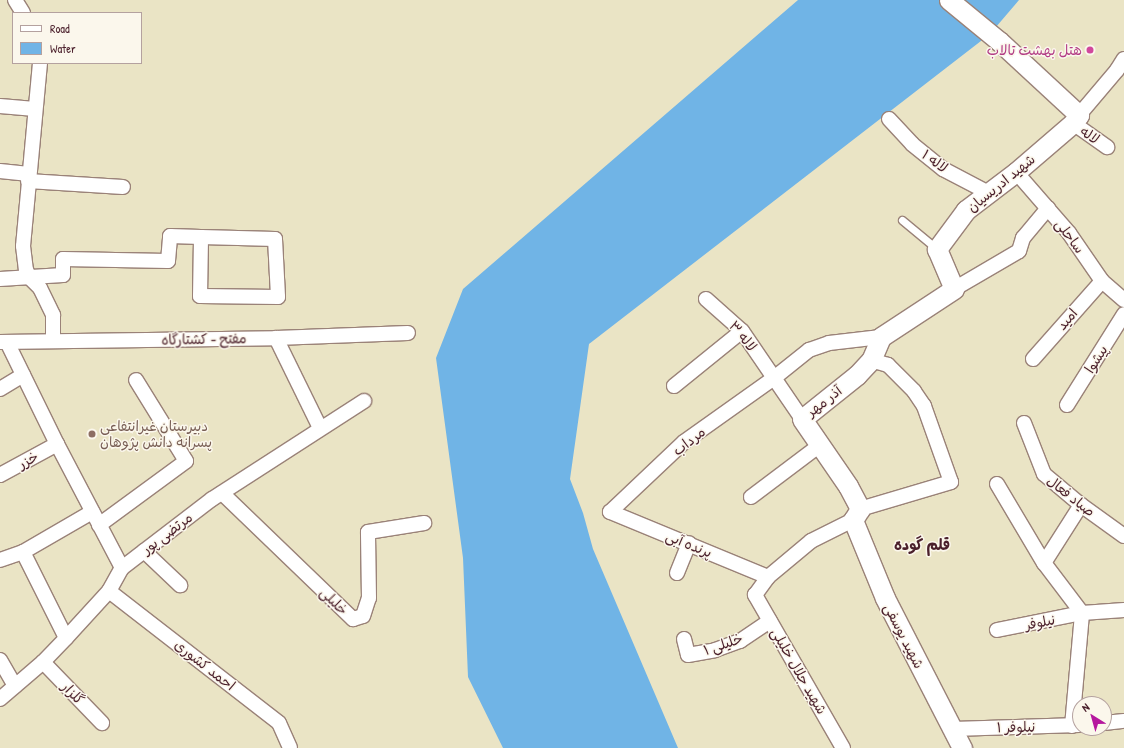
<!DOCTYPE html>
<html>
<head>
<meta charset="utf-8">
<style>
	body { margin:0 }
	#map { position:relative; width:1124px; height:748px; overflow:hidden; background:#eae4c5; font-family:"Patrick Hand","Playpen Sans Arabic",sans-serif }
	div>[style] { position:absolute }
	.water>* { inset:0; background:#70b4e6 }
	.roads { filter:drop-shadow(1px 0 #9a8278) drop-shadow(-1px 0 #9a8278) drop-shadow(0 1px #9a8278) drop-shadow(0 -1px #9a8278) }
	.lane>* { height:7px; margin:-3.5px; padding:0 3.5px; transform-origin:3.5px; border-radius:3.5px; background:#fff }
	.street>* { height:14px; margin:-7px; padding:0 7px; transform-origin:7px; border-radius:7px; background:#fff }
	.secondary>* { height:19px; margin:-9.5px; padding:0 9.5px; transform-origin:9.5px; border-radius:9.5px; background:#fff }
	.dots>* { width:11px; height:11px; translate:-50% -50%; box-sizing:border-box; border:2px solid #fbf7ec; border-radius:50% }
	span { translate:-50% -50%; white-space:nowrap; text-align:center; line-height:1.15; -webkit-text-stroke:3px #fbf7ec; paint-order:stroke }
	.hotel-label { font-size:14px; color:#b23c85 }
	.right { translate:-100% -50%; text-align:right }
	.street-label { font-size:14px; color:#4a1f2b }
	.education-label { font-size:14px; color:#785e54 }
	.left { translate:0 -50%; text-align:left }
	.neighbourhood-label { font-size:15px; color:#4a1f2b; font-weight:700 }
	.legend { position:absolute; left:12px; top:12px; width:130px; height:52px; box-sizing:border-box; background:#fbf7ec; border:1px solid #b4a19f; margin:0; padding:5px 7px; list-style:none; font-size:12px; color:#4a1f2b }
	.legend li { display:flex; align-items:center; gap:8px; height:20px }
	.legend b { width:20px; border:1px solid #b4a19f }
	.north { position:absolute; left:1072px; top:696px; width:40px; height:40px; box-sizing:border-box; background:#fbf7ec; border:1px solid #b4a19f; border-radius:50%; rotate:323deg; font-size:11px; font-weight:700; line-height:16px; text-align:center; color:#4a1f2b }
	.north::after { content:''; display:block; margin:auto; width:14px; height:18px; background:#b5179e; clip-path:polygon(50% 0,100% 100%,50% 72%,0 100%) }
</style>
</head>
<body>
<div id="map">
	<div class="water">
		<div style="clip-path:polygon(798px 0,1019px 0,990px 34px,589px 344px,570px 479px,583px 513px,593px 549px,678px 748px,503px 748px,468px 677px,463px 558px,436px 358px,463px 289px)"></div>
	</div>
	<div class="roads">
		<div class="lane">
			<div style="left:902px;top:220px;width:45px;rotate:39.6deg"></div>
		</div>
		<div class="street">
			<div style="left:15px;top:0;width:15px;rotate:58deg"></div>
			<div style="left:40px;top:63px;width:184px;rotate:95.3deg"></div>
			<div style="left:23px;top:246px;width:24px;rotate:83deg"></div>
			<div style="left:26px;top:270px;width:9px;rotate:63deg"></div>
			<div style="left:30px;top:278px;width:14px;rotate:45deg"></div>
			<div style="left:40px;top:288px;width:30px;rotate:64deg"></div>
			<div style="left:53px;top:315px;width:26px;rotate:90deg"></div>
			<div style="left:0;top:106px;width:35px;rotate:5deg"></div>
			<div style="left:1079px;top:115px;width:59px;rotate:-49.8deg"></div>
			<div style="left:1117px;top:70px;width:13px;rotate:-58deg"></div>
			<div style="left:889px;top:119px;width:34px;rotate:47deg"></div>
			<div style="left:912px;top:144px;width:40px;rotate:39deg"></div>
			<div style="left:943px;top:169px;width:52px;rotate:27.6deg"></div>
			<div style="left:1073px;top:123px;width:42px;rotate:35.2deg"></div>
			<div style="left:0;top:171px;width:29px;rotate:6deg"></div>
			<div style="left:1016px;top:172px;width:81px;rotate:49deg"></div>
			<div style="left:1069px;top:233px;width:58px;rotate:55.5deg"></div>
			<div style="left:1102px;top:281px;width:29px;rotate:41deg"></div>
			<div style="left:28px;top:181px;width:95px;rotate:3.6deg"></div>
			<div style="left:0;top:279px;width:63px;rotate:-3.6deg"></div>
			<div style="left:63px;top:275px;width:16px;rotate:-90deg"></div>
			<div style="left:63px;top:259px;width:105px;rotate:1.1deg"></div>
			<div style="left:168px;top:261px;width:25px;rotate:-85deg"></div>
			<div style="left:170px;top:236px;width:31px;rotate:2deg"></div>
			<div style="left:201px;top:237px;width:74px;rotate:1.5deg"></div>
			<div style="left:275px;top:239px;width:58px;rotate:87deg"></div>
			<div style="left:278px;top:297px;width:78px;rotate:-179.3deg"></div>
			<div style="left:200px;top:296px;width:59px;rotate:-89deg"></div>
			<div style="left:954px;top:289px;width:75px;rotate:-30.3deg"></div>
			<div style="left:1019px;top:251px;width:14px;rotate:-73deg"></div>
			<div style="left:1023px;top:238px;width:39px;rotate:-50deg"></div>
			<div style="left:706px;top:299px;width:48px;rotate:41.6deg"></div>
			<div style="left:742px;top:331px;width:107px;rotate:55.7deg"></div>
			<div style="left:276px;top:338px;width:100px;rotate:63.9deg"></div>
			<div style="left:0;top:342px;width:276px;rotate:-0.8deg"></div>
			<div style="left:276px;top:338px;width:132px;rotate:-2.2deg"></div>
			<div style="left:7px;top:342px;width:114px;rotate:63.9deg"></div>
			<div style="left:57px;top:444px;width:140px;rotate:62.3deg"></div>
			<div style="left:1033px;top:359px;width:104px;rotate:-48.5deg"></div>
			<div style="left:674px;top:386px;width:87px;rotate:-39deg"></div>
			<div style="left:0;top:389px;width:27px;rotate:-31deg"></div>
			<div style="left:1067px;top:405px;width:107px;rotate:-57.9deg"></div>
			<div style="left:1024px;top:423px;width:55px;rotate:68.6deg"></div>
			<div style="left:1044px;top:474px;width:48px;rotate:40deg"></div>
			<div style="left:1081px;top:505px;width:53px;rotate:35.8deg"></div>
			<div style="left:0;top:475px;width:65px;rotate:-28.5deg"></div>
			<div style="left:997px;top:484px;width:92px;rotate:59.3deg"></div>
			<div style="left:222px;top:493px;width:182px;rotate:43.9deg"></div>
			<div style="left:353px;top:619px;width:10px;rotate:-17deg"></div>
			<div style="left:363px;top:616px;width:19px;rotate:-72deg"></div>
			<div style="left:369px;top:598px;width:66px;rotate:-90.9deg"></div>
			<div style="left:368px;top:532px;width:57px;rotate:-9.1deg"></div>
			<div style="left:751px;top:497px;width:86px;rotate:-37deg"></div>
			<div style="left:860px;top:509px;width:95px;rotate:-16.5deg"></div>
			<div style="left:951px;top:482px;width:81px;rotate:-109.6deg"></div>
			<div style="left:924px;top:406px;width:18px;rotate:-124deg"></div>
			<div style="left:914px;top:391px;width:37px;rotate:-135deg"></div>
			<div style="left:888px;top:365px;width:18px;rotate:-164deg"></div>
			<div style="left:99px;top:525px;width:108px;rotate:-36.3deg"></div>
			<div style="left:186px;top:461px;width:95px;rotate:-121.7deg"></div>
			<div style="left:144px;top:551px;width:50px;rotate:43.4deg"></div>
			<div style="left:23px;top:552px;width:96px;rotate:63.4deg"></div>
			<div style="left:0;top:560px;width:24px;rotate:-19deg"></div>
			<div style="left:23px;top:552px;width:80px;rotate:-30.1deg"></div>
			<div style="left:677px;top:573px;width:32px;rotate:-68deg"></div>
			<div style="left:768px;top:577px;width:171px;rotate:-157.6deg"></div>
			<div style="left:610px;top:512px;width:102px;rotate:-43.4deg"></div>
			<div style="left:684px;top:442px;width:110px;rotate:-35.4deg"></div>
			<div style="left:774px;top:378px;width:45px;rotate:-38.7deg"></div>
			<div style="left:809px;top:350px;width:21px;rotate:-19deg"></div>
			<div style="left:829px;top:343px;width:52px;rotate:-6.6deg"></div>
			<div style="left:109px;top:591px;width:215px;rotate:37.8deg"></div>
			<div style="left:279px;top:723px;width:27px;rotate:66deg"></div>
			<div style="left:997px;top:630px;width:87px;rotate:-11.3deg"></div>
			<div style="left:1082px;top:613px;width:42px;rotate:-4.1deg"></div>
			<div style="left:684px;top:639px;width:16px;rotate:76deg"></div>
			<div style="left:688px;top:655px;width:27px;rotate:-10deg"></div>
			<div style="left:715px;top:650px;width:27px;rotate:-20deg"></div>
			<div style="left:740px;top:641px;width:36px;rotate:-34deg"></div>
			<div style="left:0;top:660px;width:30px;rotate:60deg"></div>
			<div style="left:43px;top:662px;width:85px;rotate:46deg"></div>
			<div style="left:0;top:699px;width:57px;rotate:-40.7deg"></div>
			<div style="left:43px;top:662px;width:33px;rotate:-46deg"></div>
			<div style="left:66px;top:638px;width:64px;rotate:-47.5deg"></div>
			<div style="left:109px;top:591px;width:26px;rotate:-61deg"></div>
			<div style="left:122px;top:568px;width:113px;rotate:-37.5deg"></div>
			<div style="left:212px;top:499px;width:181px;rotate:-32.8deg"></div>
			<div style="left:1104px;top:723px;width:20px;rotate:-6deg"></div>
			<div style="left:1072px;top:726px;width:113px;rotate:-84.9deg"></div>
			<div style="left:1082px;top:613px;width:63px;rotate:-127.2deg"></div>
			<div style="left:1044px;top:563px;width:69px;rotate:-57.5deg"></div>
			<div style="left:952px;top:729px;width:128px;rotate:-1.8deg"></div>
			<div style="left:843px;top:748px;width:177px;rotate:-119.9deg"></div>
			<div style="left:755px;top:595px;width:22px;rotate:-54deg"></div>
			<div style="left:768px;top:577px;width:56px;rotate:-39.9deg"></div>
			<div style="left:811px;top:541px;width:47px;rotate:-26.6deg"></div>
		</div>
		<div class="secondary">
			<div style="left:949px;top:0;width:65px;rotate:39.4deg"></div>
			<div style="left:999px;top:41px;width:109px;rotate:42.8deg"></div>
			<div style="left:1079px;top:115px;width:10px;rotate:127deg"></div>
			<div style="left:1073px;top:123px;width:75px;rotate:139.3deg"></div>
			<div style="left:1016px;top:172px;width:63px;rotate:142.8deg"></div>
			<div style="left:966px;top:210px;width:49px;rotate:126.6deg"></div>
			<div style="left:937px;top:249px;width:43px;rotate:67deg"></div>
			<div style="left:954px;top:289px;width:87px;rotate:146.7deg"></div>
			<div style="left:881px;top:337px;width:25px;rotate:113deg"></div>
			<div style="left:871px;top:360px;width:21px;rotate:133deg"></div>
			<div style="left:857px;top:375px;width:70px;rotate:141.3deg"></div>
			<div style="left:802px;top:419px;width:81px;rotate:55.5deg"></div>
			<div style="left:848px;top:486px;width:26px;rotate:62deg"></div>
			<div style="left:860px;top:509px;width:13px;rotate:122deg"></div>
			<div style="left:853px;top:520px;width:84px;rotate:67.7deg"></div>
			<div style="left:885px;top:598px;width:169px;rotate:62.8deg"></div>
		</div>
	</div>
	<div class="dots">
		<div style="left:1090px;top:50px;background:#d1479c"></div>
		<div style="left:92px;top:434px;background:#8d6e63"></div>
	</div>
	<div class="hotel-label">
		<span class="right" style="left:1082px;top:50px">هتل بهشت تالاب</span>
	</div>
	<div class="street-label">
		<span style="left:1090px;top:135px;rotate:35deg">لاله</span>
		<span style="left:935px;top:161px;rotate:36deg">لاله ۱</span>
		<span style="left:1001px;top:183px;rotate:-39deg">شهید ادریسیان</span>
		<span style="left:1070px;top:236px;rotate:53deg">ساحلی</span>
		<span style="left:1067px;top:319px;rotate:-49deg">امید</span>
		<span style="left:743px;top:336px;rotate:50deg">لاله ۳</span>
		<span style="left:204px;top:339px;rotate:-1deg">مفتح - کشتارگاه</span>
		<span style="left:1096px;top:359px;rotate:-58deg">پیشوا</span>
		<span style="left:824px;top:401px;rotate:-38deg">آذر مهر</span>
		<span style="left:689px;top:441px;rotate:-38deg">مرداب</span>
		<span style="left:28px;top:460px;rotate:-28deg">خزر</span>
		<span style="left:1071px;top:496px;rotate:38deg">صیاد فعال</span>
		<span style="left:167px;top:533px;rotate:-37deg">مرتضی پور</span>
		<span style="left:689px;top:544px;rotate:22deg">پرنده آبی</span>
		<span style="left:334px;top:601px;rotate:44deg">خلیلی</span>
		<span style="left:1040px;top:622px;rotate:-11deg">نیلوفر</span>
		<span style="left:904px;top:636px;rotate:63deg">شهید یوسفی</span>
		<span style="left:723px;top:644px;rotate:-19deg">خلیلی ۱</span>
		<span style="left:205px;top:665px;rotate:38deg">احمد کشوری</span>
		<span style="left:799px;top:671px;rotate:60deg">شهید جلال خلیلی</span>
		<span style="left:73px;top:693px;rotate:46deg">گلزار</span>
		<span style="left:1016px;top:727px;rotate:-1deg">نیلوفر ۱</span>
	</div>
	<div class="education-label">
		<span class="left" style="left:100px;top:434px">دبیرستان غیرانتفاعی<br>پسرانه دانش پژوهان</span>
	</div>
	<div class="neighbourhood-label">
		<span style="left:922px;top:545px">قلم گوده</span>
	</div>
	<ul class="legend">
	<li><b style="height:5px;background:#fff"></b>Road</li>
	<li><b style="height:11px;background:#70b4e6"></b>Water</li>
	</ul>
	<div class="north">N</div>
</div>
</body>
</html>
